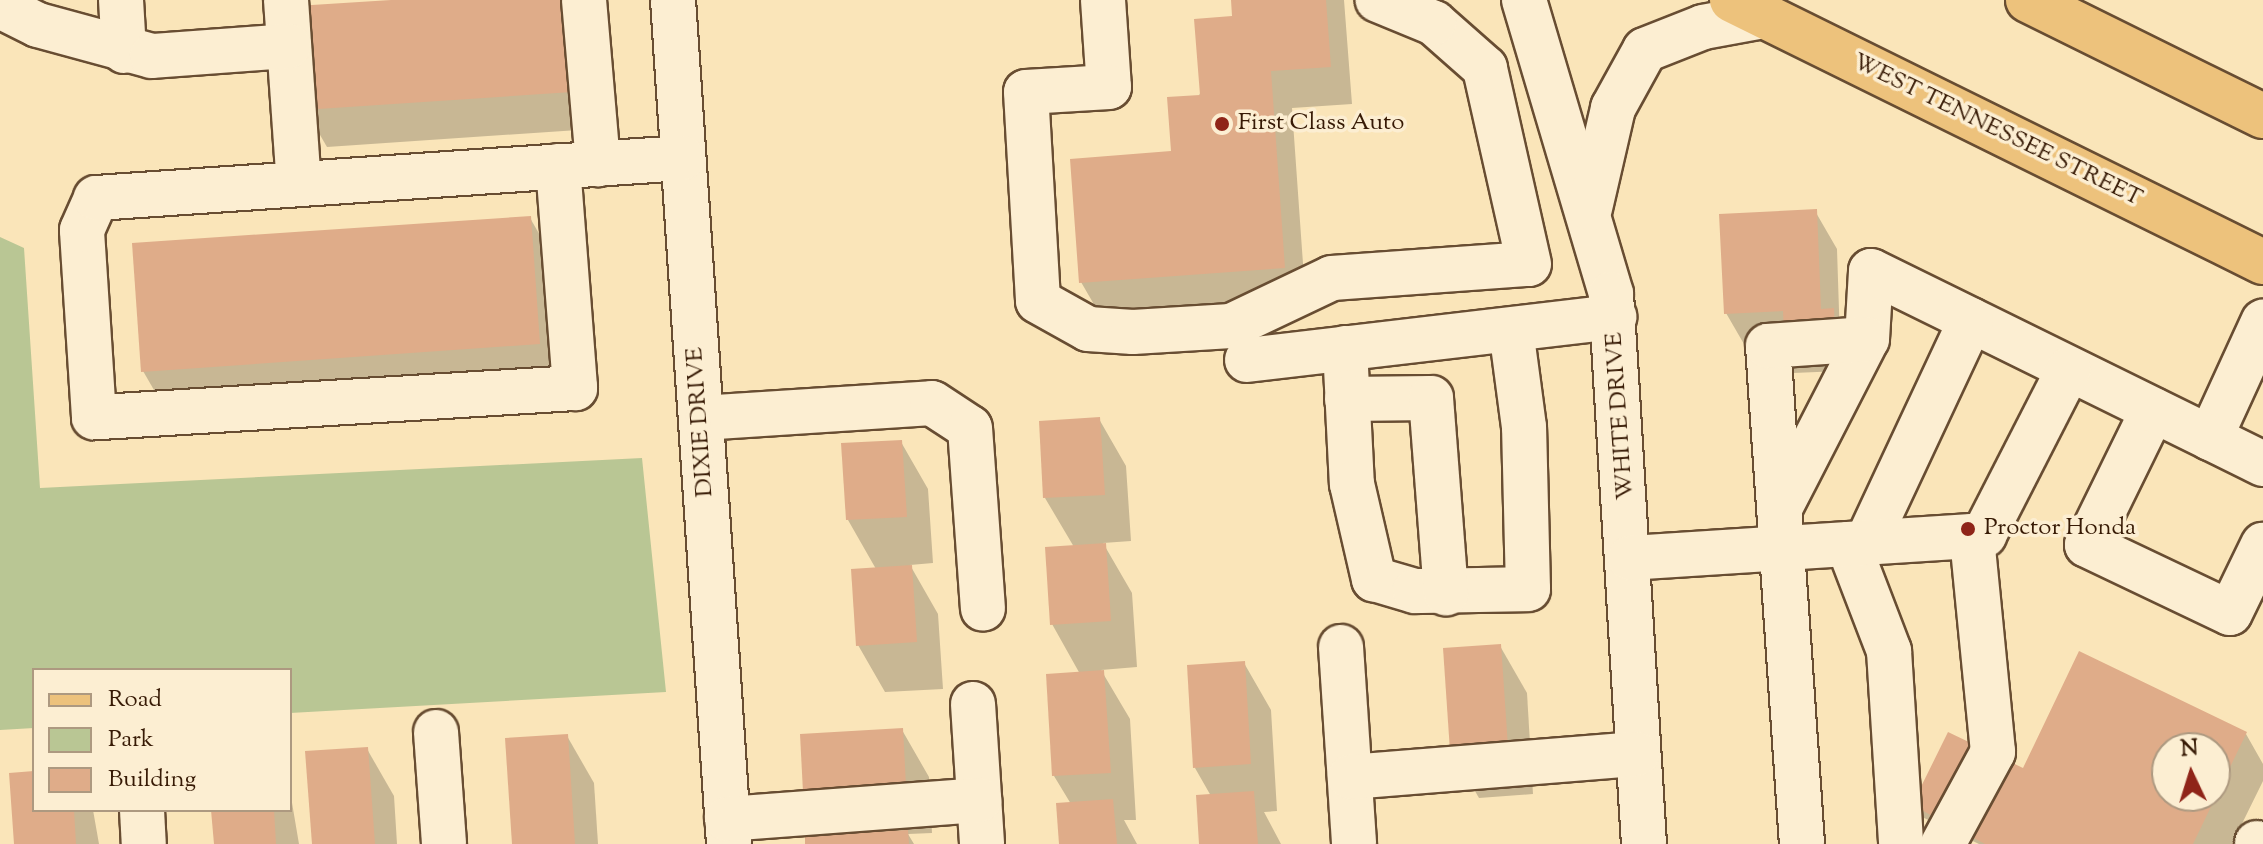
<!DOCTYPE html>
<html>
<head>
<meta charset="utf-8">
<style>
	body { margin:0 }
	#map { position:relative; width:2263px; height:844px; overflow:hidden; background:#fae5b9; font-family:"Sorts Mill Goudy",serif }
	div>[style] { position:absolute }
	.green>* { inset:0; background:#b9c694 }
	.shadow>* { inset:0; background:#0003 }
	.building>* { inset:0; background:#dfac89 }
	.roads { filter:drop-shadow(2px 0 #684d32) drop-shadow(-2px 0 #684d32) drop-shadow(0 2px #684d32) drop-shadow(0 -2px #684d32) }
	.minor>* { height:44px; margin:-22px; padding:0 22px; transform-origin:22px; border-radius:22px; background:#fceed2 }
	.major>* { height:44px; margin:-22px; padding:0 22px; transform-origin:22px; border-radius:22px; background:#edc27c }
	.dots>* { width:22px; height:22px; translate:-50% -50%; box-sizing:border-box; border:4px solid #fceed2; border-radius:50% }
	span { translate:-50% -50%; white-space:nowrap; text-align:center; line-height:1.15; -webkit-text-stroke:7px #fceed2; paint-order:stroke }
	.poi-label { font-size:24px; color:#371a05 }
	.left { translate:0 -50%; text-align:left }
	.street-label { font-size:24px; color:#371a05 }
	.legend { position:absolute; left:32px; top:668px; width:260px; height:144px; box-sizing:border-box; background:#fceed2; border:2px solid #ad9980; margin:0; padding:10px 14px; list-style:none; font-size:24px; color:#371a05 }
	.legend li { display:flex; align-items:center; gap:16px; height:40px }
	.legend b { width:40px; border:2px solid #ad9980 }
	.north { position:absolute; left:2151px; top:732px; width:80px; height:80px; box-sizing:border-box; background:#fceed2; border:2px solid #ad9980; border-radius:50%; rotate:356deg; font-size:22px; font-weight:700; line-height:32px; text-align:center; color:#371a05 }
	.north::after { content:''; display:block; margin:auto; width:28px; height:36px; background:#8f2418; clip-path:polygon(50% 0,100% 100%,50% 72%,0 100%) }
</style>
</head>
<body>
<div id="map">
	<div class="green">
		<div style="clip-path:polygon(0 237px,24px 248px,40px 488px,642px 458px,666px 692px,290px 713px,290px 670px,34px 670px,34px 728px,0 730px)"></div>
	</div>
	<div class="shadow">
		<div style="clip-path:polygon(420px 0,586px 28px,593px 129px,327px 147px,305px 109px)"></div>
		<div style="clip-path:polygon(1233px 0,1344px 0,1352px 104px,1292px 108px,1306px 306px,1103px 320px,1081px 282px,1173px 153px,1234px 18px)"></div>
		<div style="clip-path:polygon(1815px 211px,1837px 249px,1841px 371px,1793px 373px,1787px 362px,1748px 351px,1726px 313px)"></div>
		<div style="clip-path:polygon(530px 218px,552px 256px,560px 382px,165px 409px,143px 371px)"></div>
		<div style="clip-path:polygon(1099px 419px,1126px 466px,1131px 541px,1103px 543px,1132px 593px,1137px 667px,1101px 670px,1130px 719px,1136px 820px,1124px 820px,1137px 844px,1061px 844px,1071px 804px,1054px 776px,1080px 674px,1052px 624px,1074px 547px,1045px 498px)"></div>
		<div style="clip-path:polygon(901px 442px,928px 489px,933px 563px,910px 565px,938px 614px,943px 689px,885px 692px,858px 645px,876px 569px,848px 520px)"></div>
		<div style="clip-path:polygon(1500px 646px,1527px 693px,1533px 794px,1479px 798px,1452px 751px)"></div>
		<div style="clip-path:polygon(1244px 663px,1271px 710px,1277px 811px,1264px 812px,1281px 844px,1201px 844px,1211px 796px,1195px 768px)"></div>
		<div style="clip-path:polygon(902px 730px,929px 777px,932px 833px,908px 834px,914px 844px,807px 844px,831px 837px,805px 791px)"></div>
		<div style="clip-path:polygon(evenodd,2246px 734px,2263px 764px,2263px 781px,2232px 844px,1979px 844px,1920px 816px,1914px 805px,2023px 770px,2246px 734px,2167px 748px,2215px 748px,2215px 796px,2167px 796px,2167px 748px)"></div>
		<div style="clip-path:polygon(567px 736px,594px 783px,598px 844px,514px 844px)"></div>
		<div style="clip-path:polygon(367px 749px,394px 796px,397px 844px,314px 844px)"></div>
		<div style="clip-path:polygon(34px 773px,34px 810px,93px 810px,99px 844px,16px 844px)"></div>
		<div style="clip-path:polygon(290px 791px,299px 844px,216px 844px,213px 810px,290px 810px)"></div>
	</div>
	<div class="building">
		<div style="clip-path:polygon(391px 0,566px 0,572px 92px,303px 110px,296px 6px)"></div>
		<div style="clip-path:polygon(1231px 0,1326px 0,1331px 67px,1271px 71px,1285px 268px,1079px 283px,1070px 159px,1171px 151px,1167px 97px,1200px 95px,1194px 19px,1232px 16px)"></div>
		<div style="clip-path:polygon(1817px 209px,1821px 309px,1834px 308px,1836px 361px,1785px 363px,1783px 311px,1724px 314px,1719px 214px)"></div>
		<div style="clip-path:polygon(531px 216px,540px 344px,141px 372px,132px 243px)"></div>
		<div style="clip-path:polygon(1100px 417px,1105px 495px,1043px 498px,1039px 421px)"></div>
		<div style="clip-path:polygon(902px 440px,907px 517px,846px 520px,841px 443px)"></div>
		<div style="clip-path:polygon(1106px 543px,1111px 621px,1050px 625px,1045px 547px)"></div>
		<div style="clip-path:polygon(912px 565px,917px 642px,856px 646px,851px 569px)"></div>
		<div style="clip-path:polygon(1501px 644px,1508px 747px,1450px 751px,1443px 648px)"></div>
		<div style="clip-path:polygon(evenodd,2079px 651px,2247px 732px,2193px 844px,1985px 844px,1912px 805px,1948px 732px,2023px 768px,2079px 651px,2167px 748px,2215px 748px,2215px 796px,2167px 796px,2167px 748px)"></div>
		<div style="clip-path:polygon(1245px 661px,1251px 764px,1193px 768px,1187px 665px)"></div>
		<div style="clip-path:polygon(1104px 670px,1111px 773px,1052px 776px,1046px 674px)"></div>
		<div style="clip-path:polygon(903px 728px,906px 786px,803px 792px,800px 734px)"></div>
		<div style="clip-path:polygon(568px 734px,575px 844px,512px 844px,505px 738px)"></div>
		<div style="clip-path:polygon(368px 747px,375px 844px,312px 844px,305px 751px)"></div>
		<div style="clip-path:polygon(34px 771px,34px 810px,74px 810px,76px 844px,14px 844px,9px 773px)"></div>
		<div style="clip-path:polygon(1254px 791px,1258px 844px,1199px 844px,1196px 795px)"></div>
		<div style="clip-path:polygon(1113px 799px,1117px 844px,1059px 844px,1056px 803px)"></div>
		<div style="clip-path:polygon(211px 810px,274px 810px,276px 844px,214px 844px)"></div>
		<div style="clip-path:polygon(908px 830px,909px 844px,805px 844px,805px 836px)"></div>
	</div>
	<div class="roads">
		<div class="minor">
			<div style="left:121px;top:0;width:51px;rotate:86.6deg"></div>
			<div style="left:286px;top:0;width:184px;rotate:86deg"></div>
			<div style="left:584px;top:0;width:165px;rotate:85.1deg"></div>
			<div style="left:673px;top:0;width:846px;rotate:86.2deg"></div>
			<div style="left:1103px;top:0;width:87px;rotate:86.1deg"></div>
			<div style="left:1109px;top:87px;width:83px;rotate:176.6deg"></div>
			<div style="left:1026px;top:92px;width:209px;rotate:86.7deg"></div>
			<div style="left:1038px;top:301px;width:57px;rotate:29.2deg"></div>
			<div style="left:1088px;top:329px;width:45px;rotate:3.8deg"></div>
			<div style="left:1133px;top:332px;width:98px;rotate:-3.5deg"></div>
			<div style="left:1231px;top:326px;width:112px;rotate:-25.4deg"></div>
			<div style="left:1332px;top:278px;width:197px;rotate:-4.1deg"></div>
			<div style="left:1529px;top:264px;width:201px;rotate:-102.7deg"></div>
			<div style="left:1485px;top:68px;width:68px;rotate:-138.6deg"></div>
			<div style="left:1434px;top:23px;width:61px;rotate:-157.7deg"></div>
			<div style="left:1524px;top:0;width:307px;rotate:73.5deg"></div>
			<div style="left:1611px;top:294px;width:551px;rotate:86.57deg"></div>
			<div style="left:0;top:6px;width:42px;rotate:26.6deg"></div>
			<div style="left:38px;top:25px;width:118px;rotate:15.2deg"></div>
			<div style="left:152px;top:56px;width:137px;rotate:-4.2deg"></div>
			<div style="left:558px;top:166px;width:223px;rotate:85.6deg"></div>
			<div style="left:575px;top:388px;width:482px;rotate:176.5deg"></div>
			<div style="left:94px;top:417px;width:187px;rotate:-93.7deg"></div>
			<div style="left:82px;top:230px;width:35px;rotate:-66deg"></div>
			<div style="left:96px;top:198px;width:588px;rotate:-3.9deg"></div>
			<div style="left:1590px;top:208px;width:103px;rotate:-77deg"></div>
			<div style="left:1613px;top:108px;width:66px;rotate:-61.1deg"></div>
			<div style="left:1645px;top:50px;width:62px;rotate:-21.6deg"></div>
			<div style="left:1703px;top:27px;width:61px;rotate:-10.4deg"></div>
			<div style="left:1345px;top:348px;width:136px;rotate:87.1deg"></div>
			<div style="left:1352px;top:484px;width:98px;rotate:77deg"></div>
			<div style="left:1374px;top:579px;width:43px;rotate:16.3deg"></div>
			<div style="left:1415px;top:591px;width:113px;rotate:-1deg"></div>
			<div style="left:1528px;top:589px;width:162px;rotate:-91.4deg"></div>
			<div style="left:1524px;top:427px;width:98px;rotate:-97.6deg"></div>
			<div style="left:1247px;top:360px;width:370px;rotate:-6.7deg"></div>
			<div style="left:1347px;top:399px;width:84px;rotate:-0.7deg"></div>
			<div style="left:1431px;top:398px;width:196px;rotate:85.6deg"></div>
			<div style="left:2153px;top:410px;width:150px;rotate:116.1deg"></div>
			<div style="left:2087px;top:545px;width:158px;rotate:25.4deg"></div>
			<div style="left:2230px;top:613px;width:76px;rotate:-64.1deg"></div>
			<div style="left:701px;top:418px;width:231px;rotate:-3.7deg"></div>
			<div style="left:932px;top:403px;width:45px;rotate:33.3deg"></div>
			<div style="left:970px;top:428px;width:181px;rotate:85.9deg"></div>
			<div style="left:2210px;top:438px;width:128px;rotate:-65.4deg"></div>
			<div style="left:1779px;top:510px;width:192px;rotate:-62.8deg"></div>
			<div style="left:1867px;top:339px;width:68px;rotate:-86.6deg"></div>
			<div style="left:1871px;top:271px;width:437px;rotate:26.2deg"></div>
			<div style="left:1867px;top:542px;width:245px;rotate:-64.9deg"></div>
			<div style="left:1848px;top:544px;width:115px;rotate:69deg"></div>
			<div style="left:1889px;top:651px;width:193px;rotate:86.4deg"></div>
			<div style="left:1630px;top:558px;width:355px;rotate:-3.7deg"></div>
			<div style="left:1984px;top:535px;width:186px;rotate:-62.9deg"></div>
			<div style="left:1341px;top:647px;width:197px;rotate:86.2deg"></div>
			<div style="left:973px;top:704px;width:140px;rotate:86.3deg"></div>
			<div style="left:436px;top:732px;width:112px;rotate:85.9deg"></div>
			<div style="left:1350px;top:777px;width:288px;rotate:-4.6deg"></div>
			<div style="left:142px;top:810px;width:34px;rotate:87deg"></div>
			<div style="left:727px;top:819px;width:253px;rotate:-4.3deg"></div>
			<div style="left:2257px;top:843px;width:3px;rotate:18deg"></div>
			<div style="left:1802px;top:844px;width:499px;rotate:-93.9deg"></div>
			<div style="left:1768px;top:346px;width:99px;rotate:-4deg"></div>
			<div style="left:1943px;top:844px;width:105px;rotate:-61.5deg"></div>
			<div style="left:1993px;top:752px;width:217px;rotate:-95.6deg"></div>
		</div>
		<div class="major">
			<div style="left:1732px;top:0;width:592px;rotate:26.26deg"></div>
			<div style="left:2028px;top:0;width:262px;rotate:26.3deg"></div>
		</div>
	</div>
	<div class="dots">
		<div style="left:1222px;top:124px;background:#8f2418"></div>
		<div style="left:1968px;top:529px;background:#8f2418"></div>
	</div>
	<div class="poi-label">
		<span class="left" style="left:1238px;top:124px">First Class Auto</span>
		<span class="left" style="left:1984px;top:529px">Proctor Honda</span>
	</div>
	<div class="street-label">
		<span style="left:1997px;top:131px;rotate:26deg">WEST TENNESSEE STREET</span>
		<span style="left:1621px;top:416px;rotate:-94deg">WHITE DRIVE</span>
		<span style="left:701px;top:422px;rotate:-94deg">DIXIE DRIVE</span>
	</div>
	<ul class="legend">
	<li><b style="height:10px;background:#edc27c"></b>Road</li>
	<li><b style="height:22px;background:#b9c694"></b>Park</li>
	<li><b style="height:22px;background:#dfac89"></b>Building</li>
	</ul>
	<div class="north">N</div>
</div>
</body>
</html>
